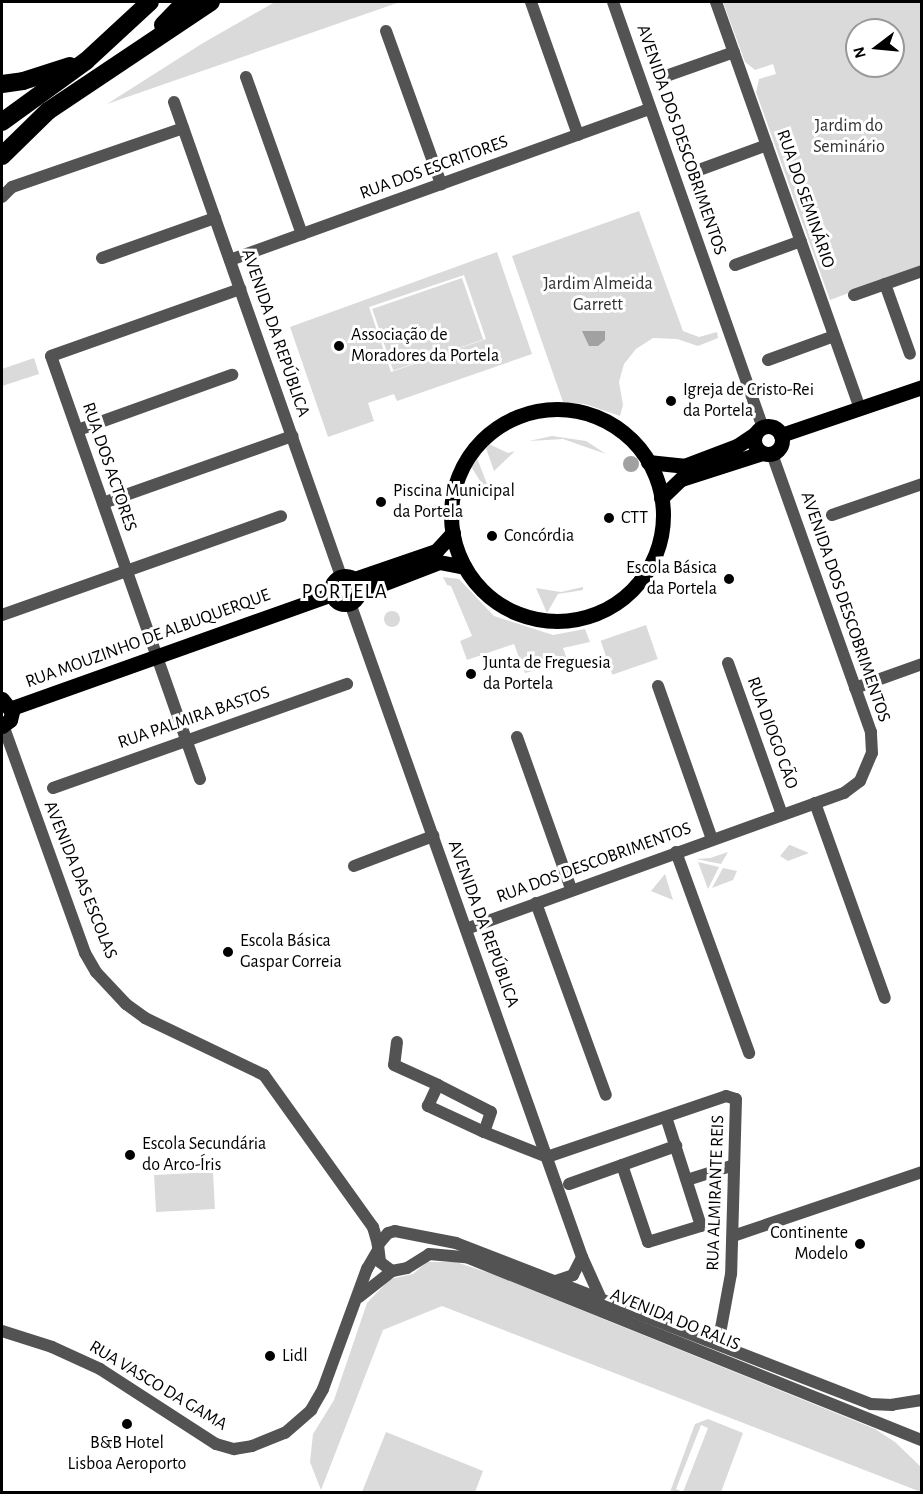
<!DOCTYPE html>
<html>
<head>
<meta charset="utf-8">
<style>
	body { margin:0 }
	#map { position:relative; width:923px; height:1494px; overflow:hidden; background:#fff; font-family:"Alegreya Sans",sans-serif }
	div>[style] { position:absolute }
	.green>* { inset:0; background:#dadada; transform-origin:0 0 }
	.round { border-radius:50% }
	.water>* { inset:0; background:#a1a1a1 }
	.minor>* { height:12px; margin:-6px; padding:0 6px; transform-origin:6px; border-radius:6px; background:#535353 }
	.major>* { height:15px; margin:-7.5px; padding:0 7.5px; transform-origin:7.5px; border-radius:7.5px; background:#000 }
	.major>.ring { margin:-7.5px; padding:0; box-sizing:content-box; background:none; border:15px solid #000; border-radius:50% }
	.highway>* { height:18px; margin:-9px; padding:0 9px; transform-origin:9px; border-radius:9px; background:#000 }
	.dots>* { width:16px; height:16px; translate:-50% -50%; box-sizing:border-box; border:3px solid #fff; border-radius:50% }
	span { translate:-50% -50%; white-space:nowrap; text-align:center; line-height:1.15; -webkit-text-stroke:6px #fff; paint-order:stroke }
	.park-label { font-size:18px; color:#313131 }
	.street-label { font-size:18px; color:#000 }
	.poi-label { font-size:18px; color:#000 }
	.left { translate:0 -50%; text-align:left }
	.right { translate:-100% -50%; text-align:right }
	.quarter-label { font-size:21px; color:#000; letter-spacing:1.5px }
	.frame { position:absolute; inset:0; border:3px solid #000; pointer-events:none }
	.north { position:absolute; left:845px; top:18px; width:60px; height:60px; box-sizing:border-box; background:#fff; border:2px solid #999; border-radius:50%; rotate:254deg; font-size:16px; font-weight:700; line-height:24px; text-align:center; color:#000 }
	.north::after { content:''; display:block; margin:auto; width:21px; height:27px; background:#000; clip-path:polygon(50% 0,100% 100%,50% 72%,0 100%) }
</style>
</head>
<body>
<div id="map">
	<div class="green">
		<div style="clip-path:polygon(275px 2px,400px 2px,107px 104px,203px 43px)"></div>
		<div style="clip-path:polygon(evenodd,723px 2px,921px 2px,921px 266px,830px 300px,756px 92px,759px 79px,776px 74px,773px 64px,755px 70px,745px 62px,723px 2px,857px 30px,893px 30px,893px 66px,857px 66px,857px 30px)"></div>
		<div style="clip-path:polygon(639px 211px,683px 331px,699px 337px,717px 332px,718px 338px,698px 346px,677px 339px,653px 338px,636px 349px,624px 364px,619px 382px,623px 405px,620px 416px,585px 404px,563px 402px,512px 256px)"></div>
		<div style="clip-path:polygon(evenodd,497px 252px,532px 354px,397px 401px,394px 394px,368px 403px,374px 421px,328px 437px,290px 327px,497px 252px,464px 275px,486px 339px,391px 372px,369px 307px,464px 275px)"></div>
		<div style="left:462px;top:278px;width:65px;height:95px;rotate:71deg"></div>
		<div style="clip-path:polygon(34px 358px,39px 374px,2px 386px,2px 369px)"></div>
		<div style="clip-path:polygon(552px 436px,586px 441px,606px 454px,563px 439px,529px 441px)"></div>
		<div style="clip-path:polygon(489px 444px,508px 453px,515px 451px,494px 471px,486px 448px)"></div>
		<div style="clip-path:polygon(477px 458px,487px 484px,485px 489px,472px 468px)"></div>
		<div style="clip-path:polygon(443px 577px,459px 579px,494px 616px,553px 635px,585px 629px,590px 642px,563px 648px,568px 662px,525px 673px,514px 644px,467px 660px,460px 641px,472px 636px,451px 586px,447px 585px)"></div>
		<div style="clip-path:polygon(583px 587px,583px 590px,558px 594px,547px 613px,536px 588px,561px 592px)"></div>
		<div class="round" style="left:384px;top:611px;width:16px;height:16px"></div>
		<div style="left:646px;top:625px;width:36px;height:48px;rotate:71deg"></div>
		<div style="clip-path:polygon(789px 845px,790px 845px,809px 853px,788px 861px,780px 856px)"></div>
		<div style="clip-path:polygon(728px 852px,721px 864px,696px 859px,710px 858px)"></div>
		<div style="clip-path:polygon(698px 862px,719px 867px,708px 889px)"></div>
		<div style="clip-path:polygon(723px 868px,737px 871px,733px 880px,712px 888px)"></div>
		<div style="clip-path:polygon(665px 874px,673px 900px,651px 891px)"></div>
		<div style="left:213px;top:1172px;width:37px;height:59px;rotate:87deg"></div>
		<div style="clip-path:polygon(427px 1262px,456px 1262px,492px 1274px,875px 1429px,895px 1442px,921px 1467px,921px 1492px,442px 1306px,383px 1330px,321px 1490px,310px 1462px,313px 1434px,334px 1400px,367px 1303px,390px 1279px,413px 1274px)"></div>
		<div style="clip-path:polygon(evenodd,708px 1419px,743px 1433px,721px 1492px,670px 1492px,695px 1424px,708px 1419px,701px 1425px,708px 1428px,683px 1492px,676px 1489px,701px 1425px)"></div>
		<div style="clip-path:polygon(386px 1432px,483px 1471px,475px 1492px,362px 1492px)"></div>
	</div>
	<div class="water">
		<div style="clip-path:polygon(582px 331px,605px 331px,605px 340px,598px 346px,589px 346px)"></div>
		<div class="round" style="left:623px;top:456px;width:16px;height:16px"></div>
	</div>
	<div class="minor">
		<div style="left:531px;top:2px;width:141px;rotate:70.5deg"></div>
		<div style="left:613px;top:2px;width:451px;rotate:70.6deg"></div>
		<div style="left:716px;top:2px;width:431px;rotate:70.5deg"></div>
		<div style="left:386px;top:31px;width:163px;rotate:70.2deg"></div>
		<div style="left:666px;top:76px;width:72px;rotate:-19.4deg"></div>
		<div style="left:246px;top:77px;width:167px;rotate:70.4deg"></div>
		<div style="left:174px;top:102px;width:503px;rotate:70.59deg"></div>
		<div style="left:699px;top:170px;width:72px;rotate:-20.2deg"></div>
		<div style="left:2px;top:197px;width:14px;rotate:-45deg"></div>
		<div style="left:12px;top:187px;width:181px;rotate:-19deg"></div>
		<div style="left:102px;top:258px;width:120px;rotate:-19.5deg"></div>
		<div style="left:230px;top:260px;width:446px;rotate:-19.8deg"></div>
		<div style="left:735px;top:265px;width:70px;rotate:-20deg"></div>
		<div style="left:885px;top:284px;width:74px;rotate:70.3deg"></div>
		<div style="left:854px;top:295px;width:72px;rotate:-19.4deg"></div>
		<div style="left:768px;top:360px;width:70px;rotate:-20deg"></div>
		<div style="left:78px;top:430px;width:164px;rotate:-19.7deg"></div>
		<div style="left:103px;top:503px;width:201px;rotate:-19.5deg"></div>
		<div style="left:832px;top:515px;width:95px;rotate:-19deg"></div>
		<div style="left:350px;top:603px;width:694px;rotate:70.47deg"></div>
		<div style="left:582px;top:1257px;width:46px;rotate:65.7deg"></div>
		<div style="left:2px;top:615px;width:296px;rotate:-19.5deg"></div>
		<div style="left:728px;top:663px;width:161px;rotate:70.4deg"></div>
		<div style="left:658px;top:686px;width:162px;rotate:70.6deg"></div>
		<div style="left:855px;top:688px;width:71px;rotate:-19.7deg"></div>
		<div style="left:3px;top:725px;width:242px;rotate:70.2deg"></div>
		<div style="left:85px;top:953px;width:22px;rotate:60deg"></div>
		<div style="left:96px;top:972px;width:44px;rotate:46.8deg"></div>
		<div style="left:126px;top:1004px;width:24px;rotate:36deg"></div>
		<div style="left:145px;top:1018px;width:132px;rotate:25.6deg"></div>
		<div style="left:264px;top:1075px;width:187px;rotate:54.4deg"></div>
		<div style="left:373px;top:1227px;width:19px;rotate:74deg"></div>
		<div style="left:517px;top:737px;width:161px;rotate:70.4deg"></div>
		<div style="left:200px;top:779px;width:448px;rotate:-109.4deg"></div>
		<div style="left:51px;top:356px;width:201px;rotate:-19.5deg"></div>
		<div style="left:53px;top:788px;width:312px;rotate:-19.5deg"></div>
		<div style="left:815px;top:803px;width:207px;rotate:70.3deg"></div>
		<div style="left:676px;top:852px;width:214px;rotate:70deg"></div>
		<div style="left:354px;top:866px;width:85px;rotate:-20.8deg"></div>
		<div style="left:536px;top:903px;width:204px;rotate:70deg"></div>
		<div style="left:466px;top:929px;width:402px;rotate:-19.8deg"></div>
		<div style="left:844px;top:793px;width:20px;rotate:-37deg"></div>
		<div style="left:860px;top:781px;width:30px;rotate:-67deg"></div>
		<div style="left:872px;top:753px;width:21px;rotate:-93deg"></div>
		<div style="left:871px;top:732px;width:295px;rotate:-109.6deg"></div>
		<div style="left:397px;top:1042px;width:23px;rotate:97deg"></div>
		<div style="left:394px;top:1065px;width:48px;rotate:24.4deg"></div>
		<div style="left:438px;top:1085px;width:59px;rotate:27deg"></div>
		<div style="left:491px;top:1112px;width:21px;rotate:109deg"></div>
		<div style="left:484px;top:1132px;width:62px;rotate:-155.1deg"></div>
		<div style="left:428px;top:1106px;width:23px;rotate:-65deg"></div>
		<div style="left:484px;top:1132px;width:68px;rotate:21.6deg"></div>
		<div style="left:547px;top:1157px;width:189px;rotate:-18.8deg"></div>
		<div style="left:726px;top:1096px;width:10px;rotate:17deg"></div>
		<div style="left:736px;top:1099px;width:175px;rotate:91.6deg"></div>
		<div style="left:731px;top:1274px;width:71px;rotate:100.5deg"></div>
		<div style="left:622px;top:1165px;width:81px;rotate:71.3deg"></div>
		<div style="left:648px;top:1242px;width:55px;rotate:-16.8deg"></div>
		<div style="left:701px;top:1226px;width:114px;rotate:-107.8deg"></div>
		<div style="left:687px;top:1180px;width:49px;rotate:-17.7deg"></div>
		<div style="left:569px;top:1184px;width:114px;rotate:-19.6deg"></div>
		<div style="left:733px;top:1236px;width:200px;rotate:-18.7deg"></div>
		<div style="left:556px;top:1281px;width:18px;rotate:-19deg"></div>
		<div style="left:573px;top:1275px;width:20px;rotate:-63deg"></div>
		<div style="left:359px;top:1297px;width:42px;rotate:-38.2deg"></div>
		<div style="left:2px;top:1331px;width:52px;rotate:17.7deg"></div>
		<div style="left:52px;top:1347px;width:53px;rotate:24.6deg"></div>
		<div style="left:100px;top:1369px;width:138px;rotate:32.9deg"></div>
		<div style="left:216px;top:1444px;width:19px;rotate:16deg"></div>
		<div style="left:234px;top:1449px;width:18px;rotate:-9deg"></div>
		<div style="left:252px;top:1446px;width:35px;rotate:-22deg"></div>
		<div style="left:285px;top:1433px;width:35px;rotate:-41deg"></div>
		<div style="left:311px;top:1410px;width:24px;rotate:-60deg"></div>
		<div style="left:323px;top:1389px;width:128px;rotate:-69.9deg"></div>
		<div style="left:367px;top:1269px;width:20px;rotate:-60deg"></div>
		<div style="left:922px;top:1400px;width:30px;rotate:171deg"></div>
		<div style="left:892px;top:1405px;width:21px;rotate:-177deg"></div>
		<div style="left:871px;top:1404px;width:445px;rotate:-158.8deg"></div>
		<div style="left:456px;top:1243px;width:62px;rotate:-168.9deg"></div>
		<div style="left:395px;top:1231px;width:7px;rotate:164deg"></div>
		<div style="left:388px;top:1233px;width:16px;rotate:130deg"></div>
		<div style="left:378px;top:1245px;width:17px;rotate:83deg"></div>
		<div style="left:380px;top:1262px;width:15px;rotate:37deg"></div>
		<div style="left:392px;top:1271px;width:15px;rotate:-11deg"></div>
		<div style="left:407px;top:1268px;width:26px;rotate:-32deg"></div>
		<div style="left:429px;top:1254px;width:37px;rotate:5deg"></div>
		<div style="left:466px;top:1257px;width:491px;rotate:21.9deg"></div>
	</div>
	<div class="major">
		<div class="ring" style="left:451px;top:409px;width:197px;height:197px"></div>
		<div class="ring" style="left:754px;top:426px;width:13px;height:13px"></div>
		<div style="left:781px;top:435px;width:149px;rotate:-18.8deg"></div>
		<div style="left:648px;top:462px;width:36px;rotate:6deg"></div>
		<div style="left:684px;top:466px;width:57px;rotate:-20.7deg"></div>
		<div style="left:737px;top:446px;width:22px;rotate:-34deg"></div>
		<div style="left:661px;top:498px;width:28px;rotate:-44deg"></div>
		<div style="left:681px;top:479px;width:85px;rotate:-17.8deg"></div>
		<div class="ring" style="left:331px;top:576px;width:13px;height:13px"></div>
		<div style="left:354px;top:579px;width:87px;rotate:-18.9deg"></div>
		<div style="left:436px;top:551px;width:25px;rotate:-47deg"></div>
		<div style="left:359px;top:593px;width:86px;rotate:-21.2deg"></div>
		<div style="left:439px;top:562px;width:26px;rotate:11deg"></div>
		<div style="left:2px;top:699px;width:16px;rotate:52deg"></div>
		<div style="left:12px;top:712px;width:8px;rotate:104deg"></div>
		<div style="left:10px;top:720px;width:10px;rotate:143deg"></div>
		<div style="left:12px;top:708px;width:340px;rotate:-19.6deg"></div>
	</div>
	<div class="highway">
		<div style="left:163px;top:25px;width:32px;rotate:-46deg"></div>
		<div style="left:2px;top:84px;width:21px;rotate:-8deg"></div>
		<div style="left:23px;top:81px;width:49px;rotate:-17.7deg"></div>
		<div style="left:2px;top:122px;width:104px;rotate:-36deg"></div>
		<div style="left:86px;top:61px;width:87px;rotate:-42.7deg"></div>
		<div style="left:2px;top:156px;width:64px;rotate:-44.4deg"></div>
		<div style="left:48px;top:111px;width:196px;rotate:-33.8deg"></div>
	</div>
	<div class="dots">
		<div style="left:339px;top:346px;background:#000"></div>
		<div style="left:671px;top:401px;background:#000"></div>
		<div style="left:381px;top:502px;background:#000"></div>
		<div style="left:609px;top:518px;background:#000"></div>
		<div style="left:492px;top:536px;background:#000"></div>
		<div style="left:729px;top:579px;background:#000"></div>
		<div style="left:471px;top:674px;background:#000"></div>
		<div style="left:228px;top:952px;background:#000"></div>
		<div style="left:130px;top:1155px;background:#000"></div>
		<div style="left:860px;top:1244px;background:#000"></div>
		<div style="left:270px;top:1356px;background:#000"></div>
		<div style="left:127px;top:1424px;background:#000"></div>
	</div>
	<div class="park-label">
		<span style="left:849px;top:137px">Jardim do<br>Seminário</span>
		<span style="left:598px;top:295px">Jardim Almeida<br>Garrett</span>
	</div>
	<div class="street-label">
		<span style="left:681px;top:140px;rotate:71deg">AVENIDA DOS DESCOBRIMENTOS</span>
		<span style="left:434px;top:168px;rotate:-20deg">RUA DOS ESCRITORES</span>
		<span style="left:805px;top:199px;rotate:71deg">RUA DO SEMINÁRIO</span>
		<span style="left:275px;top:333px;rotate:71deg">AVENIDA DA REPÚBLICA</span>
		<span style="left:109px;top:467px;rotate:71deg">RUA DOS ACTORES</span>
		<span style="left:845px;top:607px;rotate:71deg">AVENIDA DOS DESCOBRIMENTOS</span>
		<span style="left:148px;top:639px;rotate:-20deg">RUA MOUZINHO DE ALBUQUERQUE</span>
		<span style="left:194px;top:718px;rotate:-19deg">RUA PALMIRA BASTOS</span>
		<span style="left:772px;top:733px;rotate:70deg">RUA DIOGO CÃO</span>
		<span style="left:594px;top:863px;rotate:-20deg">RUA DOS DESCOBRIMENTOS</span>
		<span style="left:80px;top:880px;rotate:68deg">AVENIDA DAS ESCOLAS</span>
		<span style="left:483px;top:924px;rotate:70deg">AVENIDA DA REPÚBLICA</span>
		<span style="left:716px;top:1193px;rotate:-88deg">RUA ALMIRANTE REIS</span>
		<span style="left:675px;top:1320px;rotate:22deg">AVENIDA DO RALIS</span>
		<span style="left:158px;top:1386px;rotate:31deg">RUA VASCO DA GAMA</span>
	</div>
	<div class="poi-label">
		<span class="left" style="left:351px;top:346px">Associação de<br>Moradores da Portela</span>
		<span class="left" style="left:683px;top:401px">Igreja de Cristo-Rei<br>da Portela</span>
		<span class="left" style="left:393px;top:502px">Piscina Municipal<br>da Portela</span>
		<span class="left" style="left:621px;top:518px">CTT</span>
		<span class="left" style="left:504px;top:536px">Concórdia</span>
		<span class="right" style="left:717px;top:579px">Escola Básica<br>da Portela</span>
		<span class="left" style="left:483px;top:674px">Junta de Freguesia<br>da Portela</span>
		<span class="left" style="left:240px;top:952px">Escola Básica<br>Gaspar Correia</span>
		<span class="left" style="left:142px;top:1155px">Escola Secundária<br>do Arco-Íris</span>
		<span class="right" style="left:848px;top:1244px">Continente<br>Modelo</span>
		<span class="left" style="left:282px;top:1356px">Lidl</span>
		<span style="left:127px;top:1454px">B&amp;B Hotel<br>Lisboa Aeroporto</span>
	</div>
	<div class="quarter-label">
		<span style="left:345px;top:592px">PORTELA</span>
	</div>
	<div class="frame"></div>
	<div class="north">N</div>
</div>
</body>
</html>
